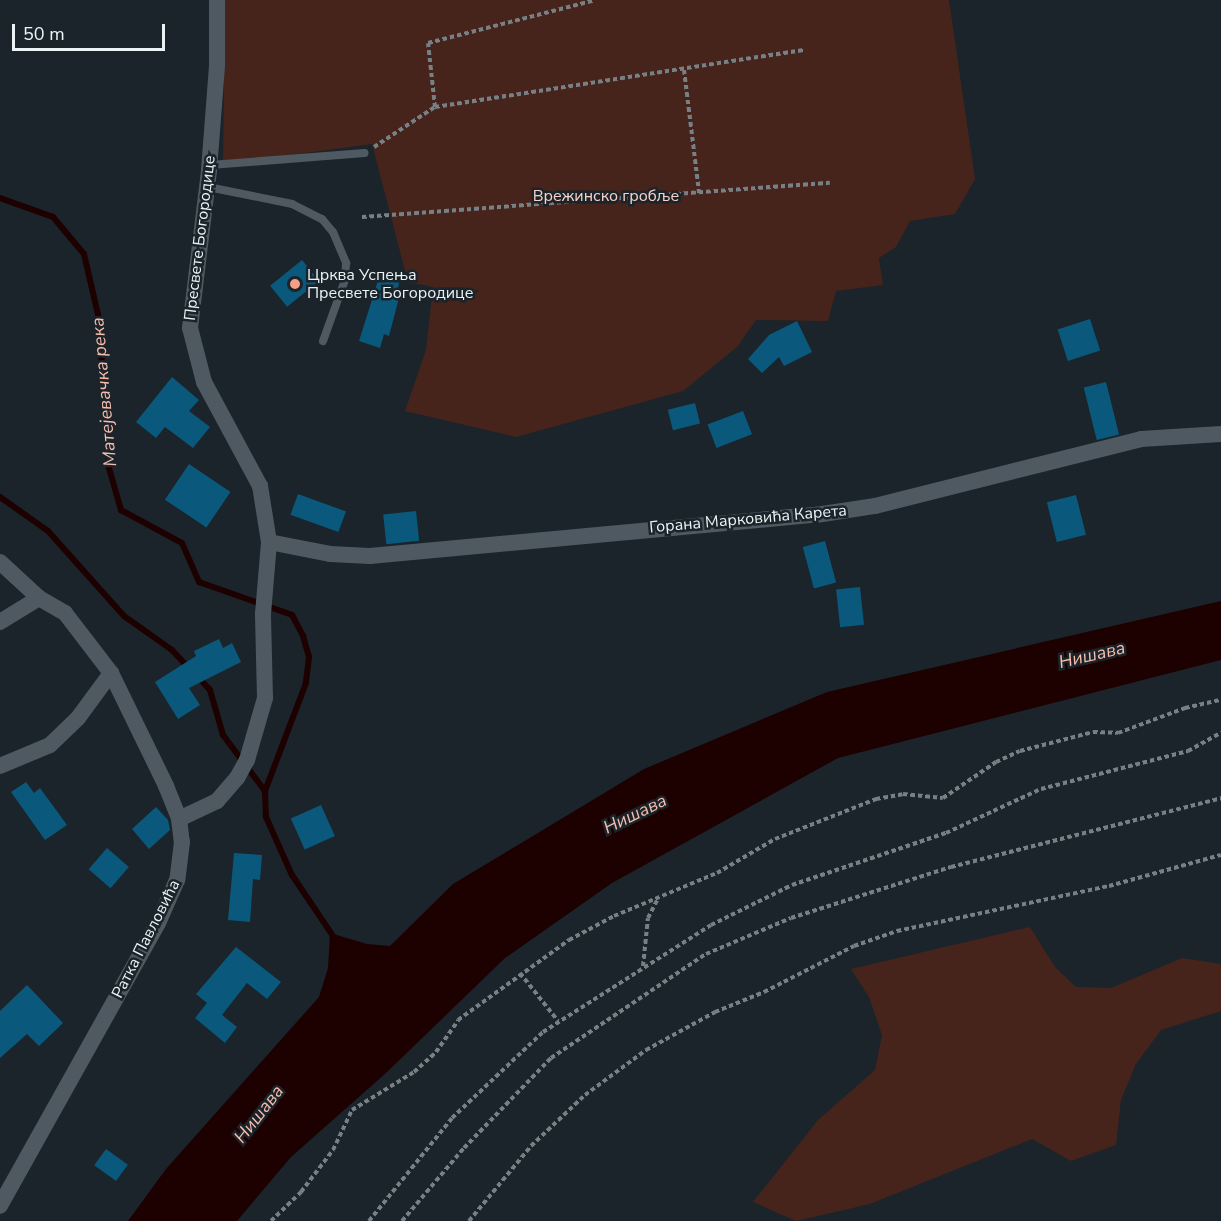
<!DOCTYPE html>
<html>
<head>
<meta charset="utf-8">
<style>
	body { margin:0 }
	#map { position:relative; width:1221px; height:1221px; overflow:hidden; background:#1a242a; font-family:"Nunito Sans",sans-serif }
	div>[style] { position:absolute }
	.green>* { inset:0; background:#46241b }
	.water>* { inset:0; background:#1d0000 }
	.stream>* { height:6px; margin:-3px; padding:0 3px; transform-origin:3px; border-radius:3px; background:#1d0000 }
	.building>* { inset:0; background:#0a597d; transform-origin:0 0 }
	.path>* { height:4px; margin-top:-2px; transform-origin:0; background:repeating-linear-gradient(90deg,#778085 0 4.5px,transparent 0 7.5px) }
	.lane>* { height:8px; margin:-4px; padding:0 4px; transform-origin:4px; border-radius:4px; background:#4e5961 }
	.street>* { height:16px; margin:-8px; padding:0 8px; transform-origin:8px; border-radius:8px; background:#4e5961 }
	.dots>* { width:16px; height:16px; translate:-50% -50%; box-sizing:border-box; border:3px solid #1a242a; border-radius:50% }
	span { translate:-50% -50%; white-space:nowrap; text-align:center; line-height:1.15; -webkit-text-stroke:5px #1a242a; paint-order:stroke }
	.park-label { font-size:16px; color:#fad1c6 }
	.street-label { font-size:16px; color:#ecf3f7 }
	.poi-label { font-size:16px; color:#ecf3f7 }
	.left { translate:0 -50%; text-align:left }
	.water-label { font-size:18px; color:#f8bdad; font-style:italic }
	.scale { position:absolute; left:12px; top:24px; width:153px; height:27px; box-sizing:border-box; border:3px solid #ecf3f7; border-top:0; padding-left:8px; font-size:18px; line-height:21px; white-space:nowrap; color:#ecf3f7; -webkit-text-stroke:4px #1a242a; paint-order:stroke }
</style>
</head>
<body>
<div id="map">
	<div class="green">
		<div style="clip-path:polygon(225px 0,949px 0,975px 179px,955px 214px,910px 221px,896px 247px,879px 258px,883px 285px,836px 291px,828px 321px,756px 320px,737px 347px,683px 391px,516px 437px,405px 411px,426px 350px,433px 287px,408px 282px,372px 144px,223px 164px)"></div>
		<div style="clip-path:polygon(1030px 927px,1055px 967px,1076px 987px,1111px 988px,1182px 958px,1221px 964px,1221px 1011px,1161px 1030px,1136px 1064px,1121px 1100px,1116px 1145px,1071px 1161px,1032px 1139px,870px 1204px,796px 1221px,753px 1202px,818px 1120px,875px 1070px,882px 1035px,869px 997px,851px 969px)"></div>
	</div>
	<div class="water">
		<div style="clip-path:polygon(1221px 601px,1221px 660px,838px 758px,612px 883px,505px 958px,386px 1073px,291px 1157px,237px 1221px,128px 1221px,166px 1169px,319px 997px,328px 968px,330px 933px,367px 944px,390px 946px,453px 884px,644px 769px,827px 692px)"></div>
	</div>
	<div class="stream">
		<div style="left:0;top:198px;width:56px;rotate:19.7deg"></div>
		<div style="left:53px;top:217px;width:48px;rotate:50deg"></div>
		<div style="left:84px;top:254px;width:67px;rotate:77deg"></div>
		<div style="left:99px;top:319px;width:149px;rotate:86.2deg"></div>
		<div style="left:109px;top:468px;width:44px;rotate:74.1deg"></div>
		<div style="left:121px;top:510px;width:69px;rotate:28.4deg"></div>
		<div style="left:182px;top:543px;width:43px;rotate:66.4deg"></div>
		<div style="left:199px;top:582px;width:99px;rotate:19.5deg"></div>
		<div style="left:292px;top:615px;width:24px;rotate:62deg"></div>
		<div style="left:303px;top:636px;width:22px;rotate:74deg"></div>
		<div style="left:309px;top:657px;width:26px;rotate:97deg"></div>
		<div style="left:306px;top:683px;width:116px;rotate:110.8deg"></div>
		<div style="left:265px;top:791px;width:26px;rotate:88deg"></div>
		<div style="left:266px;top:817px;width:64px;rotate:65.9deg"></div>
		<div style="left:292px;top:875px;width:77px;rotate:56.1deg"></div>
		<div style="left:0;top:497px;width:59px;rotate:35.3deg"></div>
		<div style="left:48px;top:531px;width:114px;rotate:48.2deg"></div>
		<div style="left:124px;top:616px;width:59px;rotate:35.3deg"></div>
		<div style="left:172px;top:650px;width:26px;rotate:47deg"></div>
		<div style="left:197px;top:676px;width:19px;rotate:47deg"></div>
		<div style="left:210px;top:690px;width:47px;rotate:73.9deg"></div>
		<div style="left:223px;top:735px;width:70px;rotate:53.1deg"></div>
	</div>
	<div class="building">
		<div style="left:302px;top:260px;width:27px;height:41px;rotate:51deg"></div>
		<div style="clip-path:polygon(381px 271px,401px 274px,398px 288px,401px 290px,389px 336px,384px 334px,380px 348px,359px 341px)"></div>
		<div style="left:1090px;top:319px;width:33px;height:34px;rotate:72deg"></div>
		<div style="clip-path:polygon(797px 321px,812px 352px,784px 366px,779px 357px,762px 373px,748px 359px,769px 335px)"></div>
		<div style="clip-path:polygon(172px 377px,199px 400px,189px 411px,210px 427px,193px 448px,165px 427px,156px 438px,136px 422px)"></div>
		<div style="left:1106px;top:382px;width:54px;height:23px;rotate:76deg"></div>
		<div style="left:695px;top:403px;width:21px;height:28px;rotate:76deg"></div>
		<div style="left:743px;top:411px;width:25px;height:38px;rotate:69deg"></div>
		<div style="left:189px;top:464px;width:50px;height:43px;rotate:34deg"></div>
		<div style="left:298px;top:494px;width:51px;height:22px;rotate:20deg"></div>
		<div style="left:1076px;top:495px;width:41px;height:30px;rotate:76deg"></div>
		<div style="left:416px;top:511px;width:30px;height:33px;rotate:84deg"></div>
		<div style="left:825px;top:541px;width:43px;height:23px;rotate:75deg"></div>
		<div style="left:860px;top:587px;width:38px;height:24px;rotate:84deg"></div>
		<div style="clip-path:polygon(219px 639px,223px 648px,232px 643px,241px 662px,189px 688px,200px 705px,178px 719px,155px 682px,196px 656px,194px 651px)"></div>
		<div style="clip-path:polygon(26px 782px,34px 793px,40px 788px,67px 825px,45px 840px,11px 792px)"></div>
		<div style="left:321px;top:805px;width:34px;height:33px;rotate:66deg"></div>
		<div style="clip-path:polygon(156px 807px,168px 820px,170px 830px,149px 849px,132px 829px)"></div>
		<div style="left:107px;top:848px;width:29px;height:28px;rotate:41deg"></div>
		<div style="clip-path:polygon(234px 853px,262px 855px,260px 880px,253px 879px,250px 922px,228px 920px)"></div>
		<div style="clip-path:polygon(236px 947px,281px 982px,267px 999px,247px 983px,222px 1015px,237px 1027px,225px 1043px,195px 1018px,207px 1003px,196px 994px)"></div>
		<div style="clip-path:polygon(27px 985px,63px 1023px,39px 1046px,27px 1034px,0 1058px,0 1011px)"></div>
		<div style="left:106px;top:1149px;width:27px;height:20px;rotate:36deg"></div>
	</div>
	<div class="path">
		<div style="left:684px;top:70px;width:124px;rotate:83deg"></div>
		<div style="left:435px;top:107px;width:64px;rotate:-96.2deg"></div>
		<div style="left:428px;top:43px;width:172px;rotate:-14.4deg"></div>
		<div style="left:374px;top:147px;width:73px;rotate:-33.3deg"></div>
		<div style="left:435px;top:107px;width:373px;rotate:-8.8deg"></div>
		<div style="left:362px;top:217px;width:469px;rotate:-4.2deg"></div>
		<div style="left:643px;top:966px;width:48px;rotate:-84.1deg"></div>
		<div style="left:648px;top:918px;width:22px;rotate:-63deg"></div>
		<div style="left:520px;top:973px;width:61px;rotate:51.6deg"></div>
		<div style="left:271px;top:1221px;width:42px;rotate:-44deg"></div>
		<div style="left:301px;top:1192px;width:53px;rotate:-52.7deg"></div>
		<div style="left:333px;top:1150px;width:44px;rotate:-64.6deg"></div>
		<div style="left:352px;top:1110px;width:73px;rotate:-31.5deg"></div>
		<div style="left:414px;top:1072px;width:30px;rotate:-42deg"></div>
		<div style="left:436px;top:1052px;width:39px;rotate:-55deg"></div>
		<div style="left:458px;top:1020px;width:137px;rotate:-35.8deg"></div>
		<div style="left:569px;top:940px;width:51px;rotate:-28.1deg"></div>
		<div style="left:614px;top:916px;width:112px;rotate:-22.7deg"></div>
		<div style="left:717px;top:873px;width:67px;rotate:-30.4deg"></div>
		<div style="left:775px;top:839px;width:109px;rotate:-21.6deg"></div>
		<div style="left:876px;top:799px;width:27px;rotate:-10deg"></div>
		<div style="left:903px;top:794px;width:40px;rotate:5.7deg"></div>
		<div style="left:943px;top:798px;width:64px;rotate:-34.2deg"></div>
		<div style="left:996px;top:762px;width:26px;rotate:-25deg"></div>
		<div style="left:1020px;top:751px;width:75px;rotate:-14.6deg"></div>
		<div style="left:1093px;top:732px;width:25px;rotate:2deg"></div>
		<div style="left:1118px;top:733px;width:72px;rotate:-20.5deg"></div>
		<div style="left:1185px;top:708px;width:37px;rotate:-13deg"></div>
		<div style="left:369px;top:1221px;width:132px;rotate:-51.1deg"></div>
		<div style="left:452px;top:1118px;width:125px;rotate:-43.4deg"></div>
		<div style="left:543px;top:1032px;width:199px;rotate:-32.5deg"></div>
		<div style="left:711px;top:925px;width:90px;rotate:-26.3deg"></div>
		<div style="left:792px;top:885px;width:163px;rotate:-18.7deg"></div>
		<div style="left:946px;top:833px;width:105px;rotate:-24.9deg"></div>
		<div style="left:1041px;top:789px;width:152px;rotate:-14.5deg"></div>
		<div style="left:1188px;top:751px;width:38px;rotate:-29deg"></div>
		<div style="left:402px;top:1221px;width:96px;rotate:-49.7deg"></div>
		<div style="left:464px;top:1148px;width:125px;rotate:-46deg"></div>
		<div style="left:551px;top:1058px;width:187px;rotate:-33.9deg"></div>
		<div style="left:706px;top:954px;width:92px;rotate:-23deg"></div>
		<div style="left:791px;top:918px;width:168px;rotate:-17.7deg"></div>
		<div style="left:951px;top:867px;width:279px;rotate:-14.3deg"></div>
		<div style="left:469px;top:1221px;width:97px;rotate:-50.4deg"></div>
		<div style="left:531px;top:1146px;width:74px;rotate:-43.4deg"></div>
		<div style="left:585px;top:1095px;width:76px;rotate:-36.4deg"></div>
		<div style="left:646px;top:1050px;width:79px;rotate:-28.8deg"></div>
		<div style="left:715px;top:1012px;width:53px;rotate:-22.2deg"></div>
		<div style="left:764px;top:992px;width:101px;rotate:-27.1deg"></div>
		<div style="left:854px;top:946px;width:46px;rotate:-19.2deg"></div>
		<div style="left:897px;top:931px;width:217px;rotate:-12deg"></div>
		<div style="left:1109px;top:886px;width:116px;rotate:-15.5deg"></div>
	</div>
	<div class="lane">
		<div style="left:210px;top:165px;width:155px;rotate:-4.4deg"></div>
		<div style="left:208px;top:187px;width:86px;rotate:11.4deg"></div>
		<div style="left:292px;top:204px;width:34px;rotate:27deg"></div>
		<div style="left:322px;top:219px;width:17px;rotate:50deg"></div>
		<div style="left:333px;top:232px;width:34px;rotate:67deg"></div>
		<div style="left:346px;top:263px;width:17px;rotate:93deg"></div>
		<div style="left:345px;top:280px;width:65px;rotate:109.8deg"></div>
	</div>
	<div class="street">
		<div style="left:269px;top:542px;width:62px;rotate:11.1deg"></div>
		<div style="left:330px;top:554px;width:40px;rotate:2.9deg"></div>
		<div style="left:370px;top:556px;width:448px;rotate:-5.3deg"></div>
		<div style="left:816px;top:515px;width:60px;rotate:-8.7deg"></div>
		<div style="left:875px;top:506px;width:274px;rotate:-14.1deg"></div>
		<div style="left:1141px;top:439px;width:80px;rotate:-3.6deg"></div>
		<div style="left:0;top:562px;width:53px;rotate:42.7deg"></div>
		<div style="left:39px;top:598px;width:30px;rotate:30deg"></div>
		<div style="left:65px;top:613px;width:76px;rotate:52.5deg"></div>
		<div style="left:111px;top:673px;width:126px;rotate:64deg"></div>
		<div style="left:166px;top:786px;width:35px;rotate:68deg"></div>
		<div style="left:179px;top:819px;width:23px;rotate:83deg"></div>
		<div style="left:182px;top:842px;width:38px;rotate:97deg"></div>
		<div style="left:177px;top:880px;width:47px;rotate:113.8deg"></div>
		<div style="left:158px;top:923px;width:324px;rotate:119.2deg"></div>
		<div style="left:0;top:622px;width:46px;rotate:-31.6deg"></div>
		<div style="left:0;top:766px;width:54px;rotate:-22.8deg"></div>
		<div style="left:50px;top:745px;width:39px;rotate:-44deg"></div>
		<div style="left:78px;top:718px;width:56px;rotate:-53.7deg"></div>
		<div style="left:179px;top:819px;width:42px;rotate:-25.3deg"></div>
		<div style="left:217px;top:801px;width:30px;rotate:-49deg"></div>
		<div style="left:237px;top:778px;width:21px;rotate:-61deg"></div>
		<div style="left:247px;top:760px;width:65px;rotate:-73.8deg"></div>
		<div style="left:265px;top:698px;width:84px;rotate:-91.4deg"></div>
		<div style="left:263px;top:614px;width:72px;rotate:-85.2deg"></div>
		<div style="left:269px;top:542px;width:57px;rotate:-99.1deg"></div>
		<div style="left:260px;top:486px;width:118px;rotate:-118.3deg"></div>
		<div style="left:204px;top:382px;width:56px;rotate:-104.5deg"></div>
		<div style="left:190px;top:328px;width:159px;rotate:-83.1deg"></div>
		<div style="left:209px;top:170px;width:105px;rotate:-85.6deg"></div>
		<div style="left:217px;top:65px;width:65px;rotate:-90deg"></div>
	</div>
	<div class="dots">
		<div style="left:295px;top:284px;background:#f49e87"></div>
	</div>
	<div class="park-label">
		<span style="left:606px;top:196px">Врежинско гробље</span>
	</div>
	<div class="street-label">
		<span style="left:200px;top:238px;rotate:-83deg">Пресвете Богородице</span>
		<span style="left:748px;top:519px;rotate:-5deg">Горана Марковића Карета</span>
		<span style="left:146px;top:939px;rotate:-63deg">Ратка Павловића</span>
	</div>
	<div class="poi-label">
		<span class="left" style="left:307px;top:284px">Црква Успења<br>Пресвете Богородице</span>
	</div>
	<div class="water-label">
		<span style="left:104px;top:392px;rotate:-95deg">Матејевачка река</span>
		<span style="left:1092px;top:655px;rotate:-13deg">Нишава</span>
		<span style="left:635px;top:814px;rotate:-26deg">Нишава</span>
		<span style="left:259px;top:1114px;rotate:-52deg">Нишава</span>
	</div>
	<div class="scale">50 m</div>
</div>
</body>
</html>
